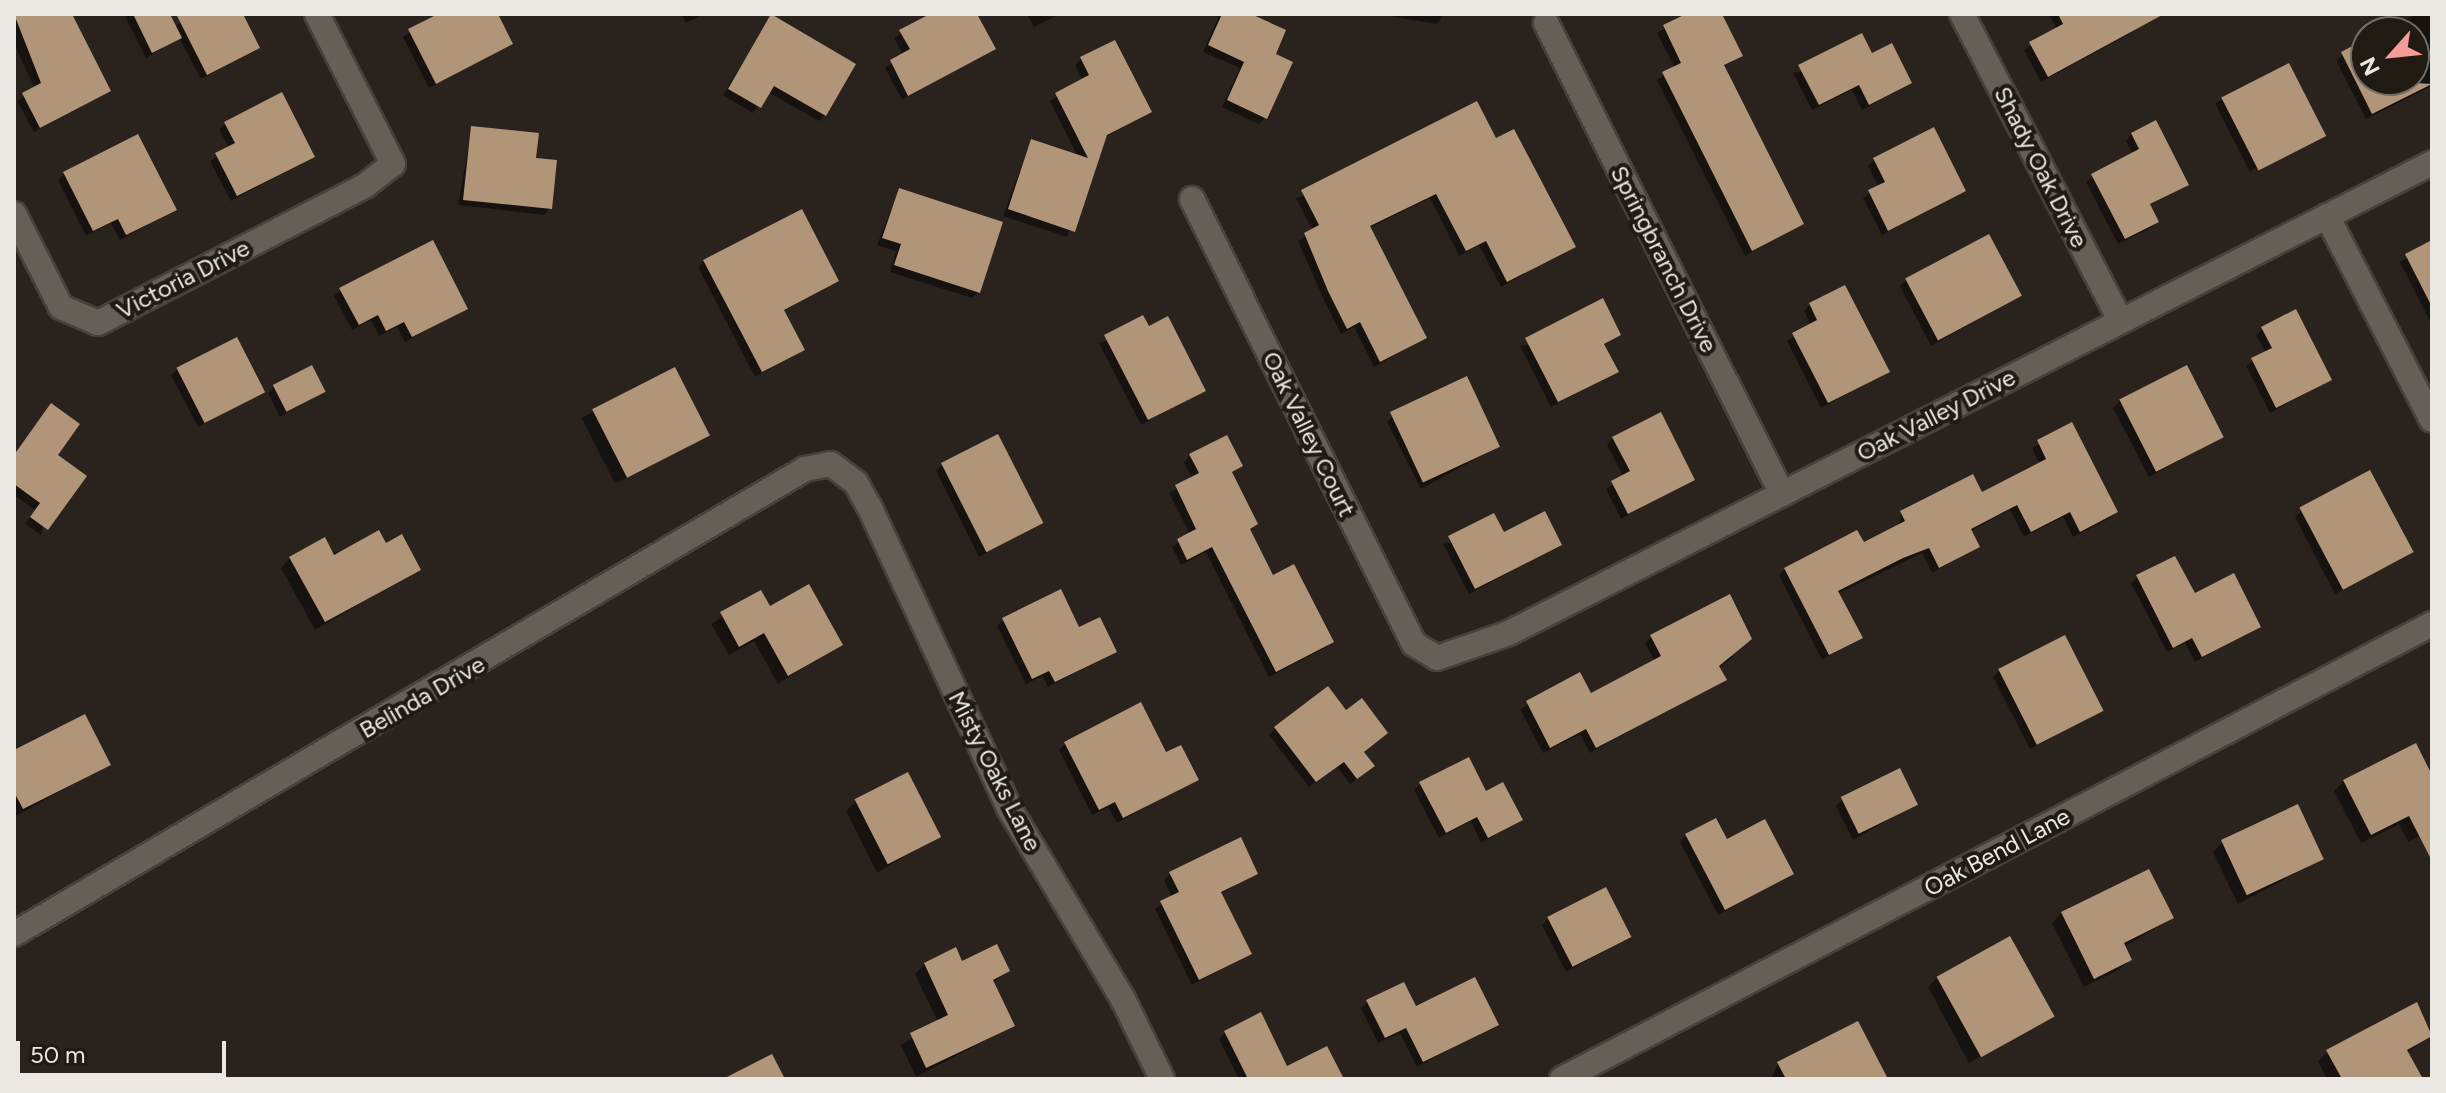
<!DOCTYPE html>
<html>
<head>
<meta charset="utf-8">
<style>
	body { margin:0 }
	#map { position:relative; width:2446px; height:1093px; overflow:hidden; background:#2a231d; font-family:Figtree,sans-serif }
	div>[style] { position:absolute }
	.shadow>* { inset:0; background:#0007; transform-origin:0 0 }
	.building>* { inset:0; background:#b19578; transform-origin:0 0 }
	.roads { filter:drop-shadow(2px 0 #46413c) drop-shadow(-2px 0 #46413c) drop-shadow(0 2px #46413c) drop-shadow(0 -2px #46413c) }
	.minor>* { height:24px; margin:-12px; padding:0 12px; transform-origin:12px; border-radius:12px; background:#665f57 }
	span { translate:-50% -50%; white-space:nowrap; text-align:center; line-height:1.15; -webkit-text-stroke:8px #201a13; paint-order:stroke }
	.street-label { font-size:24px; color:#ebe7e2 }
	.frame { position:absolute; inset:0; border:16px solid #ebe7e2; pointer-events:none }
	.north { position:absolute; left:2350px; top:16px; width:80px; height:80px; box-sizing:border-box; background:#201a13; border:2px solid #716c66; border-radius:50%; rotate:243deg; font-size:22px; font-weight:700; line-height:32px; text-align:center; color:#ebe7e2 }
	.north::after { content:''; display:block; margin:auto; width:28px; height:36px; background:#f59c96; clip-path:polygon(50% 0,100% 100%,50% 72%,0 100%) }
	.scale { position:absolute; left:16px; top:1041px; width:210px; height:36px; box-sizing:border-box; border:4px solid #ebe7e2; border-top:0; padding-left:10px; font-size:24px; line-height:28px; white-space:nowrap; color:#ebe7e2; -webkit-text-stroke:6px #201a13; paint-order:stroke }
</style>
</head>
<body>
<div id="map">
	<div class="shadow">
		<div style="clip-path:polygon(14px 14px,68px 14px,109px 91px,34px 132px,17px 101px,35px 89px,14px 44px)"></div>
		<div style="clip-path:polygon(124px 14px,168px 14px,174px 27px,194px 14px,241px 14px,258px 48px,201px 79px,179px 38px,146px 58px)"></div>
		<div style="clip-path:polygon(439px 14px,496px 14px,511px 44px,429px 88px,403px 37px)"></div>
		<div style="clip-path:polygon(681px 14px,705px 14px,686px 23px)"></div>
		<div style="clip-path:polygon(934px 14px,975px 14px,993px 48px,902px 100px,885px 68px,903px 55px,894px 38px)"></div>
		<div style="clip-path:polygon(1027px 14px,1060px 14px,1034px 27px)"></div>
		<div style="clip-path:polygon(1220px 14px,1246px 14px,1265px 118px,1259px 124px,1222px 107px,1240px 68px,1203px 52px)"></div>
		<div style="clip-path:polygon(1377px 14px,1444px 14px,1437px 24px)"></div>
		<div style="clip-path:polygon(1690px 14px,1720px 14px,1740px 55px,1723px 67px,1802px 224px,1745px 256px,1657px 80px,1675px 68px,1657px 33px)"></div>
		<div style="clip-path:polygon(2049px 14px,2140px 14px,2133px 32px,2041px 82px,2024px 50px,2057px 29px)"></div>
		<div style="clip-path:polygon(2417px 14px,2432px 14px,2432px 86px,2366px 119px,2336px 60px,2366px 41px,2366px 80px,2414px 80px,2414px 32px,2383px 32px)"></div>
		<div style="clip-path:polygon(771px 17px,825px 115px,819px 121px,768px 92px,753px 113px,723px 95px)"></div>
		<div style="clip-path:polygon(1872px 56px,1910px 83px,1862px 110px,1852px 90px,1812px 110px,1793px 73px)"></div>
		<div style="clip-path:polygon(1081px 59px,1149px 112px,1104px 138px,1067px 237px,1003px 216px,1031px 141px,1078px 157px,1050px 101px,1083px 81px,1075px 65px)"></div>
		<div style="left:2288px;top:66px;width:77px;height:82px;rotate:63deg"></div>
		<div style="clip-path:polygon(226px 123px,313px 157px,231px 201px,210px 161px,229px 149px,219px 129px)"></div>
		<div style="clip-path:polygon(472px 128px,534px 159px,550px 208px,544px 215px,458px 205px)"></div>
		<div style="clip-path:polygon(2132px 134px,2186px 184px,2149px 206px,2157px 222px,2151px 228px,2118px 244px,2086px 182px,2133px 155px,2126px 141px)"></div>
		<div style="clip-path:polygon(1495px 141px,1574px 246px,1501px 287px,1479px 245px,1459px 256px,1430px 198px,1369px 228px,1425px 338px,1374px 367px,1354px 327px,1341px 334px,1323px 298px,1298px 241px,1313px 231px,1296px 198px)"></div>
		<div style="clip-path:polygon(1874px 160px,1964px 191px,1882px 235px,1863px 198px,1879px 187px,1868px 166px)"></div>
		<div style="clip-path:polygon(64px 174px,175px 209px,120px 240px,111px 223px,86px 236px,58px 180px)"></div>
		<div style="clip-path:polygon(899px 190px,978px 292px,972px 298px,890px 272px,896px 251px,877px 245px)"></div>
		<div style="clip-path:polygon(2432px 245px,2432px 320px,2430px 321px,2400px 262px)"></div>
		<div style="clip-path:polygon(704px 261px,837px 280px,782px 312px,802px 350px,755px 377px,698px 267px)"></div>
		<div style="clip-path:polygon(1906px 280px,2019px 296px,1931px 346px,1900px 286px)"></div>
		<div style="clip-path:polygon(341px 290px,465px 308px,405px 342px,397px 327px,379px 336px,371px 320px,352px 330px,334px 296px)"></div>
		<div style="clip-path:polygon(1810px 305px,1887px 372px,1821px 408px,1787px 341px,1811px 326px,1804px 311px)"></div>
		<div style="clip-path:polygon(1148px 328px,1203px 390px,1141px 425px,1099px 343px)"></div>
		<div style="clip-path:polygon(2263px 329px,2330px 380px,2270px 413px,2246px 366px,2266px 353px,2256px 335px)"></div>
		<div style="clip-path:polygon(1619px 334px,1603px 346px,1616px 371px,1551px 407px,1520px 346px)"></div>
		<div style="clip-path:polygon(178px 369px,262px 392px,198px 427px,171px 375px)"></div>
		<div style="left:675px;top:370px;width:74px;height:105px;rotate:63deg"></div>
		<div style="clip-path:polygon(274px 387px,323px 392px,280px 417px,268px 393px)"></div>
		<div style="clip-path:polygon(2120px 401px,2222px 437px,2149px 477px,2113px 408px)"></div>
		<div style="clip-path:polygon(1393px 416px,1497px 447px,1421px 489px,1387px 422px)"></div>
		<div style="clip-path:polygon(2072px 425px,2116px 512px,2110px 518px,2073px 537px,2063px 517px,2024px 537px,2010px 510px,1970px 531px,1978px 547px,1932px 573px,1922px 553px,1837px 594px,1860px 637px,1822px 660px,1779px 575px,1785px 569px,1863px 545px,1899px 527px,1901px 513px,1981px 494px,2040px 465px,2032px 448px)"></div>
		<div style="clip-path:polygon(1613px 438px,1693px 479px,1621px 519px,1606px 489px,1624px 477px,1607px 445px)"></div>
		<div style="clip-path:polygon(14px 455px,55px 455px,41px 535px,25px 524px,35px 510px,14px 495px)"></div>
		<div style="clip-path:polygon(1190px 456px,1241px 466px,1231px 474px,1256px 524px,1249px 531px,1273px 578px,1332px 642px,1325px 648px,1269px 677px,1206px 552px,1181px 565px,1172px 547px,1190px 534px,1169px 493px,1192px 479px,1184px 462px)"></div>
		<div style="clip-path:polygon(942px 465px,1041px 522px,979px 557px,936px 471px)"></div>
		<div style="clip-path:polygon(2301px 511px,2410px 551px,2335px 594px,2295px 517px)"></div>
		<div style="clip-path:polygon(1503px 535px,1560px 545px,1469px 594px,1443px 544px)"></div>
		<div style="clip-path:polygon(386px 546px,419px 569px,315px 630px,281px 568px,290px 558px)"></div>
		<div style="clip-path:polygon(2138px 577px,2194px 596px,2259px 626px,2195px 662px,2185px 643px,2167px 652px,2131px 583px)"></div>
		<div style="clip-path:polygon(760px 593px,769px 608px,841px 645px,778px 684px,754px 641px,729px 655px,711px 624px)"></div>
		<div style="clip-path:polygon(1004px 619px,1078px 630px,1115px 652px,1048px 687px,1043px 676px,1026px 684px,997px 626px)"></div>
		<div style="clip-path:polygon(1652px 636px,1730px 651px,1733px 657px,1718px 668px,1724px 679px,1590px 753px,1580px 734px,1543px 753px,1520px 709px,1580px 675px,1590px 696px,1655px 662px,1645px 643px)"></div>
		<div style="clip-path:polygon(1999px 671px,2101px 710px,2030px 749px,1993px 677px)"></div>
		<div style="clip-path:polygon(1275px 729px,1362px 752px,1366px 772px,1350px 784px,1337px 767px,1309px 787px,1269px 735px)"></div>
		<div style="clip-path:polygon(1065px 744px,1196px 779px,1117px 823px,1108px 807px,1092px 815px,1059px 750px)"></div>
		<div style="clip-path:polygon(14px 752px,109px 764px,14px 817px)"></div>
		<div style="clip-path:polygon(2432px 780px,2432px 830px,2408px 842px,2399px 824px,2361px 843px,2334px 791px,2344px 781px)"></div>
		<div style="clip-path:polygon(1421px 784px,1520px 820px,1481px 843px,1471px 821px,1439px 838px,1414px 790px)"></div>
		<div style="clip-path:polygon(1842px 800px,1916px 804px,1853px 840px,1836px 806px)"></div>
		<div style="clip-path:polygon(856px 801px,938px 837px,877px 873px,846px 811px)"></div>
		<div style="clip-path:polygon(1686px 836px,1726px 842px,1792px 873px,1718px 915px,1680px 842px)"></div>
		<div style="clip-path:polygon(2223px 842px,2322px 859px,2238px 904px,2213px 852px)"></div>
		<div style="clip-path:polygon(1256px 873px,1220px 894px,1250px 954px,1192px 985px,1155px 909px,1172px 897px,1164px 880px,1170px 874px)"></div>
		<div style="clip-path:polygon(2062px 913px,2172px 918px,2124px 947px,2130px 960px,2120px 969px,2084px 987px,2052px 923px)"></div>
		<div style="clip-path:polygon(1548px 919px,1629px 937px,1566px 972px,1542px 925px)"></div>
		<div style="clip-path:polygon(961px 963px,1008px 971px,993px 983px,1013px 1026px,916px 1077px,901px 1045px,938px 1022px,915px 974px,925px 964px)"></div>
		<div style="clip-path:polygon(1938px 977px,2052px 1016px,1969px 1063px,1928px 987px)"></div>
		<div style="clip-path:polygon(1368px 1002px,1415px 1008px,1496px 1024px,1417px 1067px,1400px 1033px,1378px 1043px,1361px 1008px)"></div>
		<div style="clip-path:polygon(2416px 1004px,2432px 1033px,2407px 1053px,2421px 1079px,2327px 1079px,2318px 1061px,2328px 1052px)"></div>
		<div style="clip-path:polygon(1225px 1033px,1286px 1069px,1342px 1079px,1239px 1079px,1219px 1039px)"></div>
		<div style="clip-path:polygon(1778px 1064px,1886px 1079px,1771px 1079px)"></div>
	</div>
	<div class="building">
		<div style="clip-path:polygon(14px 14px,72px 14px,111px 91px,40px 128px,22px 93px,41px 83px)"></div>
		<div style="clip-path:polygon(133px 14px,170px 14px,182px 38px,152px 53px)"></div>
		<div style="clip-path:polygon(176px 14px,243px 14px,260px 48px,207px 75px)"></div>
		<div style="clip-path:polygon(438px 14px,498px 14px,513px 44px,436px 84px,408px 29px)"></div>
		<div style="clip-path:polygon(771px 14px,856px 64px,826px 116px,774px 86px,761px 108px,728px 89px)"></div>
		<div style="clip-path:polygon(930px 14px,977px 14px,996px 49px,908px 96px,890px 60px,910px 49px,899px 30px)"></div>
		<div style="clip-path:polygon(1222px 14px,1251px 14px,1286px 30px,1276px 54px,1293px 62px,1267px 119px,1227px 100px,1244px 62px,1208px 45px)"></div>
		<div style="clip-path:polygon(1686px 14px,1722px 14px,1743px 56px,1724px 65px,1804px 224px,1752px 251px,1662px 72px,1681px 63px,1663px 25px)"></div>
		<div style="clip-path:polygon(2058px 14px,2164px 14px,2048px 77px,2029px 42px,2063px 24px)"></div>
		<div style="clip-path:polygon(1862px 33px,1872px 53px,1892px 43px,1912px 83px,1869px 105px,1859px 85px,1819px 105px,1798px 65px)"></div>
		<div style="clip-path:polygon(2366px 39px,2366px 80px,2432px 84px,2372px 114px,2341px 52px)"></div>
		<div style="clip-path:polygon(1115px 40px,1152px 112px,1107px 135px,1075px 232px,1008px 209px,1031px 139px,1088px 158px,1055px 93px,1089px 75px,1080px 57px)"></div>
		<div style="left:2289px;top:63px;width:82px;height:76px;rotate:63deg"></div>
		<div style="clip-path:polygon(282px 92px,315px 157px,237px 196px,215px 153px,235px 143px,224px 122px)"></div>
		<div style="clip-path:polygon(1477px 101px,1496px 138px,1514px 129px,1576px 247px,1507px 282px,1486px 241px,1466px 251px,1436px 194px,1370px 226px,1427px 338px,1380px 362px,1360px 322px,1347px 329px,1328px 291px,1304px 233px,1319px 225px,1301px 190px)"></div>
		<div style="clip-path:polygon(2156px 120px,2189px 185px,2150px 204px,2159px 222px,2125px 239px,2091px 174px,2139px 149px,2131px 133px)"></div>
		<div style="clip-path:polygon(471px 126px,539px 133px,536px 158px,557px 160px,552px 209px,463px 200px)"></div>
		<div style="clip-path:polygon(1934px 127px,1966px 191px,1888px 231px,1868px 190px,1885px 182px,1873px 158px)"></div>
		<div style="clip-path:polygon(138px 134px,177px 210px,126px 235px,118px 219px,93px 231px,63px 172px)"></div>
		<div style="clip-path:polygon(899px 188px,1003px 222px,980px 293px,894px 265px,901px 244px,882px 238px)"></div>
		<div style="clip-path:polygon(802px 209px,839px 281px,784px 310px,805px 350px,762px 372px,703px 260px)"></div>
		<div style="left:1989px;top:234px;width:70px;height:95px;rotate:62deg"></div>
		<div style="clip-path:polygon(433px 240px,468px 309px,412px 337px,404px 322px,386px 331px,378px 315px,359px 325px,339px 288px)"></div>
		<div style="clip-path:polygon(2432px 240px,2432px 307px,2405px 254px)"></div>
		<div style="clip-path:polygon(1845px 285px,1890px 372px,1828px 403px,1792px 333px,1817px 320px,1809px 303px)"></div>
		<div style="clip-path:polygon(1603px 298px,1621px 335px,1604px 344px,1619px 372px,1558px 402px,1525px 338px)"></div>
		<div style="clip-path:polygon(2296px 309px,2332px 380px,2276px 408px,2251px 358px,2272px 348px,2261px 327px)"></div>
		<div style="clip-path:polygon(1143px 315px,1149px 326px,1168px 316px,1206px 391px,1148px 420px,1104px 335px)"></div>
		<div style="left:237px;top:337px;width:62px;height:68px;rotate:63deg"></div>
		<div style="left:312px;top:365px;width:30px;height:44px;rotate:63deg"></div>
		<div style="left:2187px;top:365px;width:81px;height:76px;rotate:63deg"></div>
		<div style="left:675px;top:367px;width:77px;height:93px;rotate:63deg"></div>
		<div style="left:1467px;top:376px;width:78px;height:85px;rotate:65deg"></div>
		<div style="clip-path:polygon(51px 403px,80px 424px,58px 455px,87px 476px,48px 530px,30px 517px,40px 503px,14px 484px,14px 455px)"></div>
		<div style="clip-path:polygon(1661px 412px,1695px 480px,1628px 514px,1611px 481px,1630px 471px,1612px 437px)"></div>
		<div style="clip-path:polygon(2072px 422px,2118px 512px,2080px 532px,2070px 512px,2031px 532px,2017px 505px,1971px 529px,1980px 547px,1939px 568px,1929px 548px,1903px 558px,1838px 591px,1863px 638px,1829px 655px,1784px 568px,1857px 530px,1864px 542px,1905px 521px,1900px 511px,1973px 474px,1982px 492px,2046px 459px,2037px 440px)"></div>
		<div style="left:998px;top:434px;width:100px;height:64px;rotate:63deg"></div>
		<div style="clip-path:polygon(1227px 435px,1243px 466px,1232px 472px,1258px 524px,1250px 529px,1273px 575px,1294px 564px,1334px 642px,1276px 672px,1212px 547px,1187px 560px,1177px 539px,1196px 529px,1175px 485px,1199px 473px,1189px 454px)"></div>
		<div style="left:2370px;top:470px;width:93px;height:80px;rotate:62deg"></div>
		<div style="clip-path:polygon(1545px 511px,1562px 545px,1475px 589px,1448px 536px,1494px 513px,1504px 532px)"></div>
		<div style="clip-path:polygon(379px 530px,386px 543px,402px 534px,421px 570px,325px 622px,289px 557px,325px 537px,334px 555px)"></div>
		<div style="clip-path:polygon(2175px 556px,2195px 593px,2234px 573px,2261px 627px,2202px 657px,2192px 638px,2173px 648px,2136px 575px)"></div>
		<div style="clip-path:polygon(809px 584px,843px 645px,788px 676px,764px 633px,739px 647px,720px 612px,761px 590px,770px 606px)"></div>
		<div style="clip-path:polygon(1061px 589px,1079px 627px,1100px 617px,1117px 652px,1055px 682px,1049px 671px,1032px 679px,1002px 618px)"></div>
		<div style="clip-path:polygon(1730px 594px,1752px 639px,1719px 666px,1727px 680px,1596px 748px,1586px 729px,1550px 748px,1526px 701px,1580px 672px,1591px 693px,1661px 656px,1650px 635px)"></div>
		<div style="left:2065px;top:635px;width:85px;height:75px;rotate:63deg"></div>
		<div style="clip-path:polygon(1328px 686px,1346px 710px,1362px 698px,1388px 733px,1364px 752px,1375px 766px,1357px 779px,1344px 762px,1316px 782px,1274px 727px)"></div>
		<div style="clip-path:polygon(1141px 702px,1166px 752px,1181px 745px,1199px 780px,1123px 818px,1115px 802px,1099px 810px,1064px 742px)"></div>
		<div style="clip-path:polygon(85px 714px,111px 765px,23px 809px,14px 792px,14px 750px)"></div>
		<div style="clip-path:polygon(2416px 743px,2432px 775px,2432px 861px,2409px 816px,2371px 835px,2343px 780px)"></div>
		<div style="clip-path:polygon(1469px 757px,1486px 791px,1503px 782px,1523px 820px,1488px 838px,1477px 817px,1446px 833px,1419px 782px)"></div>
		<div style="left:1900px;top:768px;width:41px;height:66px;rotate:64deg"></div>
		<div style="left:908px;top:772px;width:73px;height:60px;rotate:63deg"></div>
		<div style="left:2298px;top:804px;width:61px;height:85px;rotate:65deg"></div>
		<div style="clip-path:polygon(1716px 818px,1727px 839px,1765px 819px,1794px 874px,1725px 910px,1685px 834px)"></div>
		<div style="clip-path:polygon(1241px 837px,1258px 874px,1221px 892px,1252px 954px,1199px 980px,1160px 901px,1179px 892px,1169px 872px)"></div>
		<div style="clip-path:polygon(2149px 869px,2174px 918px,2124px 943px,2132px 960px,2094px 979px,2061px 912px)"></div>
		<div style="left:1606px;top:887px;width:56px;height:66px;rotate:63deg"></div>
		<div style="left:2010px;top:936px;width:92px;height:84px;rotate:61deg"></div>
		<div style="clip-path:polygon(997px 944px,1010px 971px,993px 980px,1015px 1026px,926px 1068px,910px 1033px,948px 1015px,924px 963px,956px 947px,962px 961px)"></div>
		<div style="clip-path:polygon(1475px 977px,1499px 1025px,1423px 1062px,1406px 1028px,1385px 1038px,1366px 1000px,1404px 982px,1416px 1006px)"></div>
		<div style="clip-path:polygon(2417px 1002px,2432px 1036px,2407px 1050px,2423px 1079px,2342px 1079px,2326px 1050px)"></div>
		<div style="clip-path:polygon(1261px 1012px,1287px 1066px,1327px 1046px,1344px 1079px,1248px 1079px,1224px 1031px)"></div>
		<div style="clip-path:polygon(1858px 1021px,1888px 1079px,1786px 1079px,1777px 1062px)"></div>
		<div style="clip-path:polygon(772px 1054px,785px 1079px,723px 1079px)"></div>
	</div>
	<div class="roads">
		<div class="minor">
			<div style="left:1962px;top:14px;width:344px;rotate:62.7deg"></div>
			<div style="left:1546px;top:23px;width:527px;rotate:63.39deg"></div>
			<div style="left:1192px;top:199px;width:497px;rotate:63.5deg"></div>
			<div style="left:1414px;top:644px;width:27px;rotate:31deg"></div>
			<div style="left:1437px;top:658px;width:76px;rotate:-19.1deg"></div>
			<div style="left:1509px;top:633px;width:1036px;rotate:-26.99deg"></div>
			<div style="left:14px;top:214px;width:104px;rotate:63.2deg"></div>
			<div style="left:61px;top:307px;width:40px;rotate:23.4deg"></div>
			<div style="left:98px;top:323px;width:301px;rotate:-27.2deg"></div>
			<div style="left:366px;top:185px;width:34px;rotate:-38deg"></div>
			<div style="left:393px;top:164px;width:168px;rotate:-116.9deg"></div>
			<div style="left:2327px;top:216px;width:229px;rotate:62.8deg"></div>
			<div style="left:14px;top:934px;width:918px;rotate:-30.45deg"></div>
			<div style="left:805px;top:469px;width:26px;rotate:-11deg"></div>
			<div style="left:831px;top:464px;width:31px;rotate:37deg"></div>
			<div style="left:856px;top:483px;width:29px;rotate:61deg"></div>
			<div style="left:870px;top:508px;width:331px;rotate:65.1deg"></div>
			<div style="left:1009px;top:808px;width:222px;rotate:59.2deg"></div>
			<div style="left:1123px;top:999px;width:89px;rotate:64deg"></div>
			<div style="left:1562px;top:1079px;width:982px;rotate:-27.61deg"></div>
		</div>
	</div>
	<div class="street-label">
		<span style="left:2041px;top:167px;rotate:63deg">Shady Oak Drive</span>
		<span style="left:1664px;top:259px;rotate:63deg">Springbranch Drive</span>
		<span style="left:183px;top:279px;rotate:-27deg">Victoria Drive</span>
		<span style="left:1936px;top:415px;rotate:-27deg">Oak Valley Drive</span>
		<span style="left:1309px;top:434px;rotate:64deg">Oak Valley Court</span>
		<span style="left:422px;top:697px;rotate:-30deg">Belinda Drive</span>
		<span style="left:995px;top:771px;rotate:63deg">Misty Oaks Lane</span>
		<span style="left:1997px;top:852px;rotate:-28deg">Oak Bend Lane</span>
	</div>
	<div class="frame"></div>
	<div class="north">N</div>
	<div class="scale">50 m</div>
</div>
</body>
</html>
